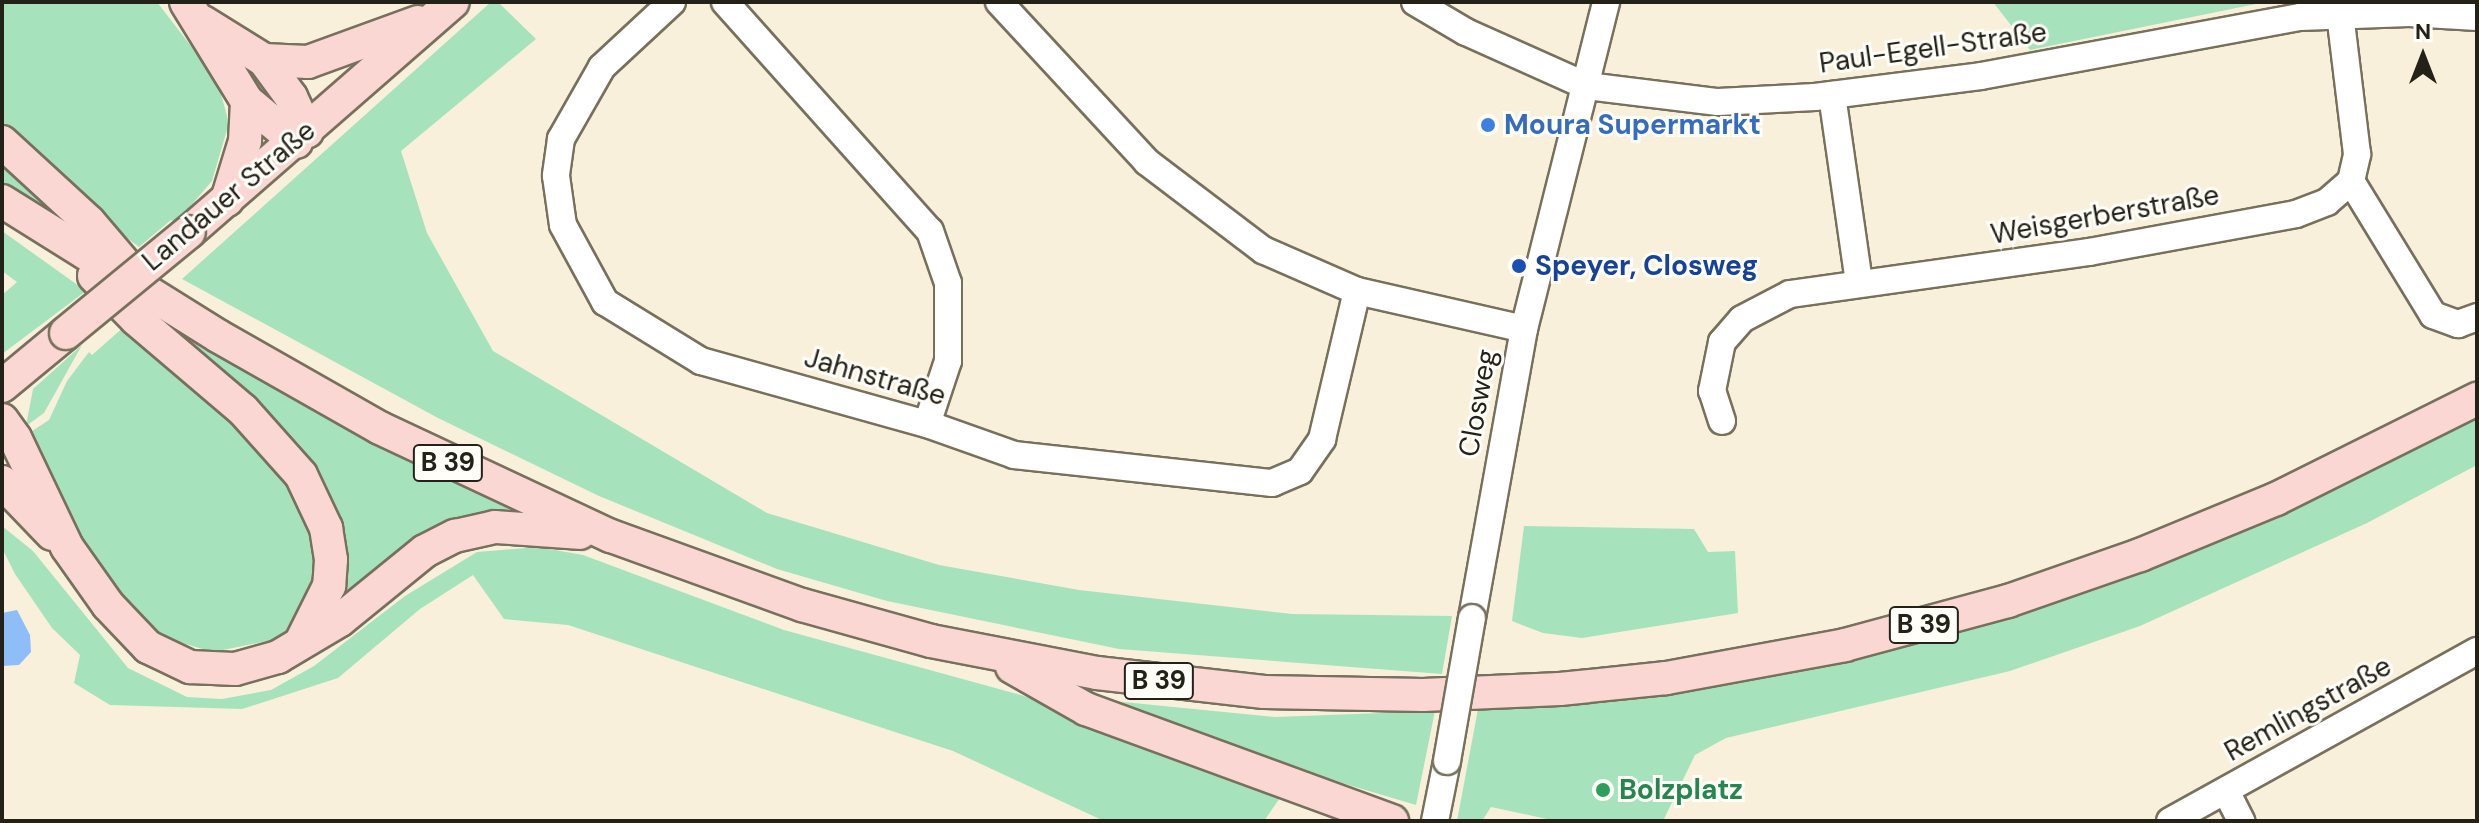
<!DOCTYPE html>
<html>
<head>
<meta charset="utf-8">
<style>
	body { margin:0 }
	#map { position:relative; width:2479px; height:823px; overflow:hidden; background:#f8f0db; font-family:"DM Sans",sans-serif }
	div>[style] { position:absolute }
	.green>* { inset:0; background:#a6e3bd }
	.water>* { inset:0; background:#8fbdf8 }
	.roads { filter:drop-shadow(2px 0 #77705d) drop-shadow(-2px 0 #77705d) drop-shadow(0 2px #77705d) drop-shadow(0 -2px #77705d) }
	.minor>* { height:26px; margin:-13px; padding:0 13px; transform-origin:13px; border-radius:13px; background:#fff }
	.major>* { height:32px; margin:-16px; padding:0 16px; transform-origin:16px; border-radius:16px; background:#fad7d3 }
	.bridges { filter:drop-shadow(2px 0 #77705d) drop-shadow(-2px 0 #77705d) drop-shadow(0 2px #77705d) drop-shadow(0 -2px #77705d) }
	.minor-bridge>* { height:26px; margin:-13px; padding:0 13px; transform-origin:13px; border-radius:13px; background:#fff }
	.major-bridge>* { height:32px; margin:-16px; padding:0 16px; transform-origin:16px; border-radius:16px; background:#fad7d3 }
	.dots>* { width:22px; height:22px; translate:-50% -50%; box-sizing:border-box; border:4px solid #fffef9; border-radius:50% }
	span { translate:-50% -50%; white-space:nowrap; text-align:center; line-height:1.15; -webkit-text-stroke:6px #fffef9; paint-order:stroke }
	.shield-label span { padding:2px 6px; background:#fffef9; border:2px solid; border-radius:6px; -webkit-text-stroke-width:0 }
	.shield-label { font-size:26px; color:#242119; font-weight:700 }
	.street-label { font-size:28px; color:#242119 }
	.shop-label { font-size:28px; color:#366cbe; font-weight:700 }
	.left { translate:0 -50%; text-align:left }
	.transit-label { font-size:28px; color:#164399; font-weight:700 }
	.leisure-label { font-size:28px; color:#27864d; font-weight:700 }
	.frame { position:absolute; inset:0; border:4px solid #242119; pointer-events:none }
	.north { position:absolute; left:2383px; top:16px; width:80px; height:80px; -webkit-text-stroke:6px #fffef9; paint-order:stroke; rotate:0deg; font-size:22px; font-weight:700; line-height:32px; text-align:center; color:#242119 }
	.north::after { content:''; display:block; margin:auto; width:28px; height:36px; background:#242119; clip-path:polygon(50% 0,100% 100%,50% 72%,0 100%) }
</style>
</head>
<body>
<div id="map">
	<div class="green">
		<div style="clip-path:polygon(2px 2px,157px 2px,217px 80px,229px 123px,212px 181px,176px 223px,171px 220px,139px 247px,89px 209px,2px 125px)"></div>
		<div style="clip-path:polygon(491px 2px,498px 2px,536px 39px,401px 151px,427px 233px,493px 351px,767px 513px,939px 565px,1079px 590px,1292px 614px,1452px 616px,1442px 674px,1119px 649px,887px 601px,777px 569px,599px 496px,438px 418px,182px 279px)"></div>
		<div style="clip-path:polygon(1993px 2px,2266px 2px,2030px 50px)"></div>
		<div style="clip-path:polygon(2px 157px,76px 232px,2px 186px)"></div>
		<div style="clip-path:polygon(2px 231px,86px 291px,2px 354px,2px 295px,17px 282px,2px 271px)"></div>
		<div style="clip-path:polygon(157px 317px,390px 449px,529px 516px,340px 606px,337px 532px)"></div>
		<div style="clip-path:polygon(126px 325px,215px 397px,287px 476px,317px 540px,320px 576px,291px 629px,272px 640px,213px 652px,158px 636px,127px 606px,57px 500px,29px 433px,49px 420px,67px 381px,89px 352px,92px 355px)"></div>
		<div style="clip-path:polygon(82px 345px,44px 413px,26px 426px,33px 389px)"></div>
		<div style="clip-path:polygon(2477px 414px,2477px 465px,2367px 523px,2140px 626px,2010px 671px,1726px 738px,1695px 755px,1663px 821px,1556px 821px,1491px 807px,1482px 821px,1457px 821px,1478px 709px,1742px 681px,1984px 623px,2093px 591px,2190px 551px,2393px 460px)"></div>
		<div style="clip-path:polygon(2px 526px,33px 551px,128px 668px,187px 697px,222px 699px,271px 690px,314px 666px,405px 596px,477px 552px,538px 547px,583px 555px,784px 630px,1021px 695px,1284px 792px,1264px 821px,1104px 821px,953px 751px,568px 625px,504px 619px,473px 575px,420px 609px,338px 678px,242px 709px,110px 705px,74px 683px,80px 655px,52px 628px,15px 574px,2px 548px)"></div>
		<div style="clip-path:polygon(1524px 526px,1694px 529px,1708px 552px,1735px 551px,1738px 613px,1582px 638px,1543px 633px,1512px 621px)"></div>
		<div style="clip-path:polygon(1093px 699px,1275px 717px,1435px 711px,1416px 805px,1238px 752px)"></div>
	</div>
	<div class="water">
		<div style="clip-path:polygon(17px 610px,30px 635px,31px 652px,19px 665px,2px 666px,2px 613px)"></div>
	</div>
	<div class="roads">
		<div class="minor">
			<div style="left:672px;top:2px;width:96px;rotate:137.1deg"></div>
			<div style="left:602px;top:67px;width:83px;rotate:119.7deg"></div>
			<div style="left:561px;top:139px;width:37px;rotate:98deg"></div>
			<div style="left:556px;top:176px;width:49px;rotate:81.9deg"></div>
			<div style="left:563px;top:225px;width:88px;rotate:61.4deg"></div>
			<div style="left:605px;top:302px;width:113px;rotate:31.6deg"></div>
			<div style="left:701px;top:361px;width:235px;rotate:15.6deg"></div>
			<div style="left:927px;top:424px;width:92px;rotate:19.6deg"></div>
			<div style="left:1014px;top:455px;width:260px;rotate:6.2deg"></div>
			<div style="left:1272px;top:483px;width:30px;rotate:-23deg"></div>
			<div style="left:1300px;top:471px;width:39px;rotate:-55deg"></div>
			<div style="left:1322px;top:439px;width:152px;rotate:-76.7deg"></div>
			<div style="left:725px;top:2px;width:307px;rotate:48.2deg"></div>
			<div style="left:930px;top:231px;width:55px;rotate:70.9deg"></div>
			<div style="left:948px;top:283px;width:78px;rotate:90deg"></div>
			<div style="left:948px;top:361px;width:66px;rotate:108.4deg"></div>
			<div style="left:999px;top:2px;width:218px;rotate:47.2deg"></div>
			<div style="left:1147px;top:162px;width:146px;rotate:37.2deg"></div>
			<div style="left:1263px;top:250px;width:103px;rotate:23.6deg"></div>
			<div style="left:1357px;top:291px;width:171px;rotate:12.8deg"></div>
			<div style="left:1415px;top:2px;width:59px;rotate:30.5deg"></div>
			<div style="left:1466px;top:32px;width:133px;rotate:24.1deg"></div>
			<div style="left:1587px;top:86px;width:132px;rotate:7deg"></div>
			<div style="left:1718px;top:102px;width:97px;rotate:-3deg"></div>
			<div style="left:1815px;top:97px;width:167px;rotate:-7.2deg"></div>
			<div style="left:1981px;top:76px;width:324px;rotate:-10.5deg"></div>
			<div style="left:2300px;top:17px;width:109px;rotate:-2.1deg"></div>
			<div style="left:2409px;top:13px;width:68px;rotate:3.4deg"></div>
			<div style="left:1832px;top:95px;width:189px;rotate:81.8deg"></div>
			<div style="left:2351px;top:181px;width:157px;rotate:58.5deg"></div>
			<div style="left:2433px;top:315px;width:27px;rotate:20deg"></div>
			<div style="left:2458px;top:324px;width:20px;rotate:-20deg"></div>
			<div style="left:1722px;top:421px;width:32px;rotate:-108deg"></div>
			<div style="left:1712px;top:391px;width:50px;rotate:-78.5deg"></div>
			<div style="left:1722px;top:342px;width:30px;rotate:-49deg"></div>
			<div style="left:1742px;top:319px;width:54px;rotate:-27.5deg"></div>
			<div style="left:1790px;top:294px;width:302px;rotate:-8deg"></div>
			<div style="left:2089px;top:252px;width:210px;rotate:-10.4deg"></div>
			<div style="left:2296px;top:214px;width:33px;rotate:-21deg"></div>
			<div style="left:2327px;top:202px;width:32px;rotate:-41deg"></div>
			<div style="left:2351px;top:181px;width:28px;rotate:-77deg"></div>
			<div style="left:2357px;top:154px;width:141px;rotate:-96.9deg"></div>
			<div style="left:1472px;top:618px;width:294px;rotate:-79.8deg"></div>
			<div style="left:1524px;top:329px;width:337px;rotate:-75.9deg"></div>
			<div style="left:2226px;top:791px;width:34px;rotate:63deg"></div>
			<div style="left:1435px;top:821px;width:61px;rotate:-78.7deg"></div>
			<div style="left:2170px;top:821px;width:351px;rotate:-29deg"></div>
		</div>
		<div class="major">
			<div style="left:186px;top:2px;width:116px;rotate:58.4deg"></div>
			<div style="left:247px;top:101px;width:64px;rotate:39.9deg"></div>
			<div style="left:203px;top:22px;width:72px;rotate:31.9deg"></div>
			<div style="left:264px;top:60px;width:46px;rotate:53.9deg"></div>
			<div style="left:291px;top:97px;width:38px;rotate:65deg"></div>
			<div style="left:264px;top:60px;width:44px;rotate:2.6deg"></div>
			<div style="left:308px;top:62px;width:117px;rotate:-20deg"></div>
			<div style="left:2px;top:142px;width:118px;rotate:42.6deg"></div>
			<div style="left:89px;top:222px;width:63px;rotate:49.5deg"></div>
			<div style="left:227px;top:200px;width:62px;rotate:-73deg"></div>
			<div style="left:245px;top:141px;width:40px;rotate:-87.1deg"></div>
			<div style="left:2px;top:201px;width:255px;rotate:32deg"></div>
			<div style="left:218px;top:336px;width:186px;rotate:29.6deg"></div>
			<div style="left:380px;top:428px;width:255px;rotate:25.1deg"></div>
			<div style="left:611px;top:536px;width:203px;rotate:19.9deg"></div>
			<div style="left:802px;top:605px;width:134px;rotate:15.6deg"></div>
			<div style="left:931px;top:641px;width:169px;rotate:10.9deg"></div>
			<div style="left:1097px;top:673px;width:168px;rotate:6.5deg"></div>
			<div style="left:1264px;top:692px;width:159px;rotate:1.1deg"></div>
			<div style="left:1423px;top:695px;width:137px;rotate:-2.5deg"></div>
			<div style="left:1560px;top:689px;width:107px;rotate:-5.9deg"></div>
			<div style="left:1666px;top:678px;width:182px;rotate:-10.4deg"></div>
			<div style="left:1845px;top:645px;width:169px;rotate:-15.1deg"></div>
			<div style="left:2008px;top:601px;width:140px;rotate:-19.2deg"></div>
			<div style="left:2140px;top:555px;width:147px;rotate:-22.4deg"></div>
			<div style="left:2276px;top:499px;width:225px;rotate:-26.5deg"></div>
			<div style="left:189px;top:232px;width:350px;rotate:-41.1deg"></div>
			<div style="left:94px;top:276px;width:60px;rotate:45.7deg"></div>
			<div style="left:136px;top:319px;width:140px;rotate:40.4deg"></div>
			<div style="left:243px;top:410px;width:87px;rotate:48.3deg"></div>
			<div style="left:301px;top:475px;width:59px;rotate:64.7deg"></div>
			<div style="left:326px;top:528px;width:32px;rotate:81deg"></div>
			<div style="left:331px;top:560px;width:26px;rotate:94deg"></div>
			<div style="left:329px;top:586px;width:60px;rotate:116.6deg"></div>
			<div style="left:2px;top:386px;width:83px;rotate:-39.6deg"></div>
			<div style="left:2px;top:420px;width:22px;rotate:54deg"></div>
			<div style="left:15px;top:438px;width:121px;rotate:64.5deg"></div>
			<div style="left:67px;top:547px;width:71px;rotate:54.7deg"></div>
			<div style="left:108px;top:605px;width:58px;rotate:46.4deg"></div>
			<div style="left:148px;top:647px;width:47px;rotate:25.5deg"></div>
			<div style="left:190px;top:667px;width:45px;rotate:2.5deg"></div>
			<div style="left:235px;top:669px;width:45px;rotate:-15.6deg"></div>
			<div style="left:278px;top:657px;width:72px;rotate:-30.8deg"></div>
			<div style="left:340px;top:620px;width:109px;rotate:-39.1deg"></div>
			<div style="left:425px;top:551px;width:34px;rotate:-27deg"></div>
			<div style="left:455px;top:536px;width:41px;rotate:-12.7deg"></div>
			<div style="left:495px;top:527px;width:85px;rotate:4deg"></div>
			<div style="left:2px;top:482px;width:72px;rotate:46.1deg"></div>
			<div style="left:1012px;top:667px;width:85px;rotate:29.6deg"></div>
			<div style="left:1086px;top:709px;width:326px;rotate:20.1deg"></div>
		</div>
	</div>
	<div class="bridges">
		<div class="minor-bridge">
			<div style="left:1447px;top:761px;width:145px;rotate:-80.1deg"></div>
		</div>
		<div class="major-bridge">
			<div style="left:66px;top:333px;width:159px;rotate:-39.4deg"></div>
		</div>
	</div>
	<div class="dots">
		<div style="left:1488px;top:125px;background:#3f7fe0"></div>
		<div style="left:1519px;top:266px;background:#1a4fb4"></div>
		<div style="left:1603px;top:790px;background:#2e9e5b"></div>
	</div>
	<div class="shield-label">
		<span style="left:448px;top:463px">B 39</span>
		<span style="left:1924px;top:625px">B 39</span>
		<span style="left:1159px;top:681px">B 39</span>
	</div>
	<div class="street-label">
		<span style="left:1933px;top:48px;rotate:-8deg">Paul-Egell-Straße</span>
		<span style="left:229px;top:196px;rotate:-40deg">Landauer Straße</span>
		<span style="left:2105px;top:215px;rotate:-10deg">Weisgerberstraße</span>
		<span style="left:875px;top:377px;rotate:16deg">Jahnstraße</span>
		<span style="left:1478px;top:403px;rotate:-80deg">Closweg</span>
		<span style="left:2308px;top:709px;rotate:-29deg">Remlingstraße</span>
	</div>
	<div class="shop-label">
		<span class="left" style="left:1504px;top:125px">Moura Supermarkt</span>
	</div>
	<div class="transit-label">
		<span class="left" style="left:1535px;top:266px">Speyer, Closweg</span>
	</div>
	<div class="leisure-label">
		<span class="left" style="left:1619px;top:790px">Bolzplatz</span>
	</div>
	<div class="frame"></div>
	<div class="north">N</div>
</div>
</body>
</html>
